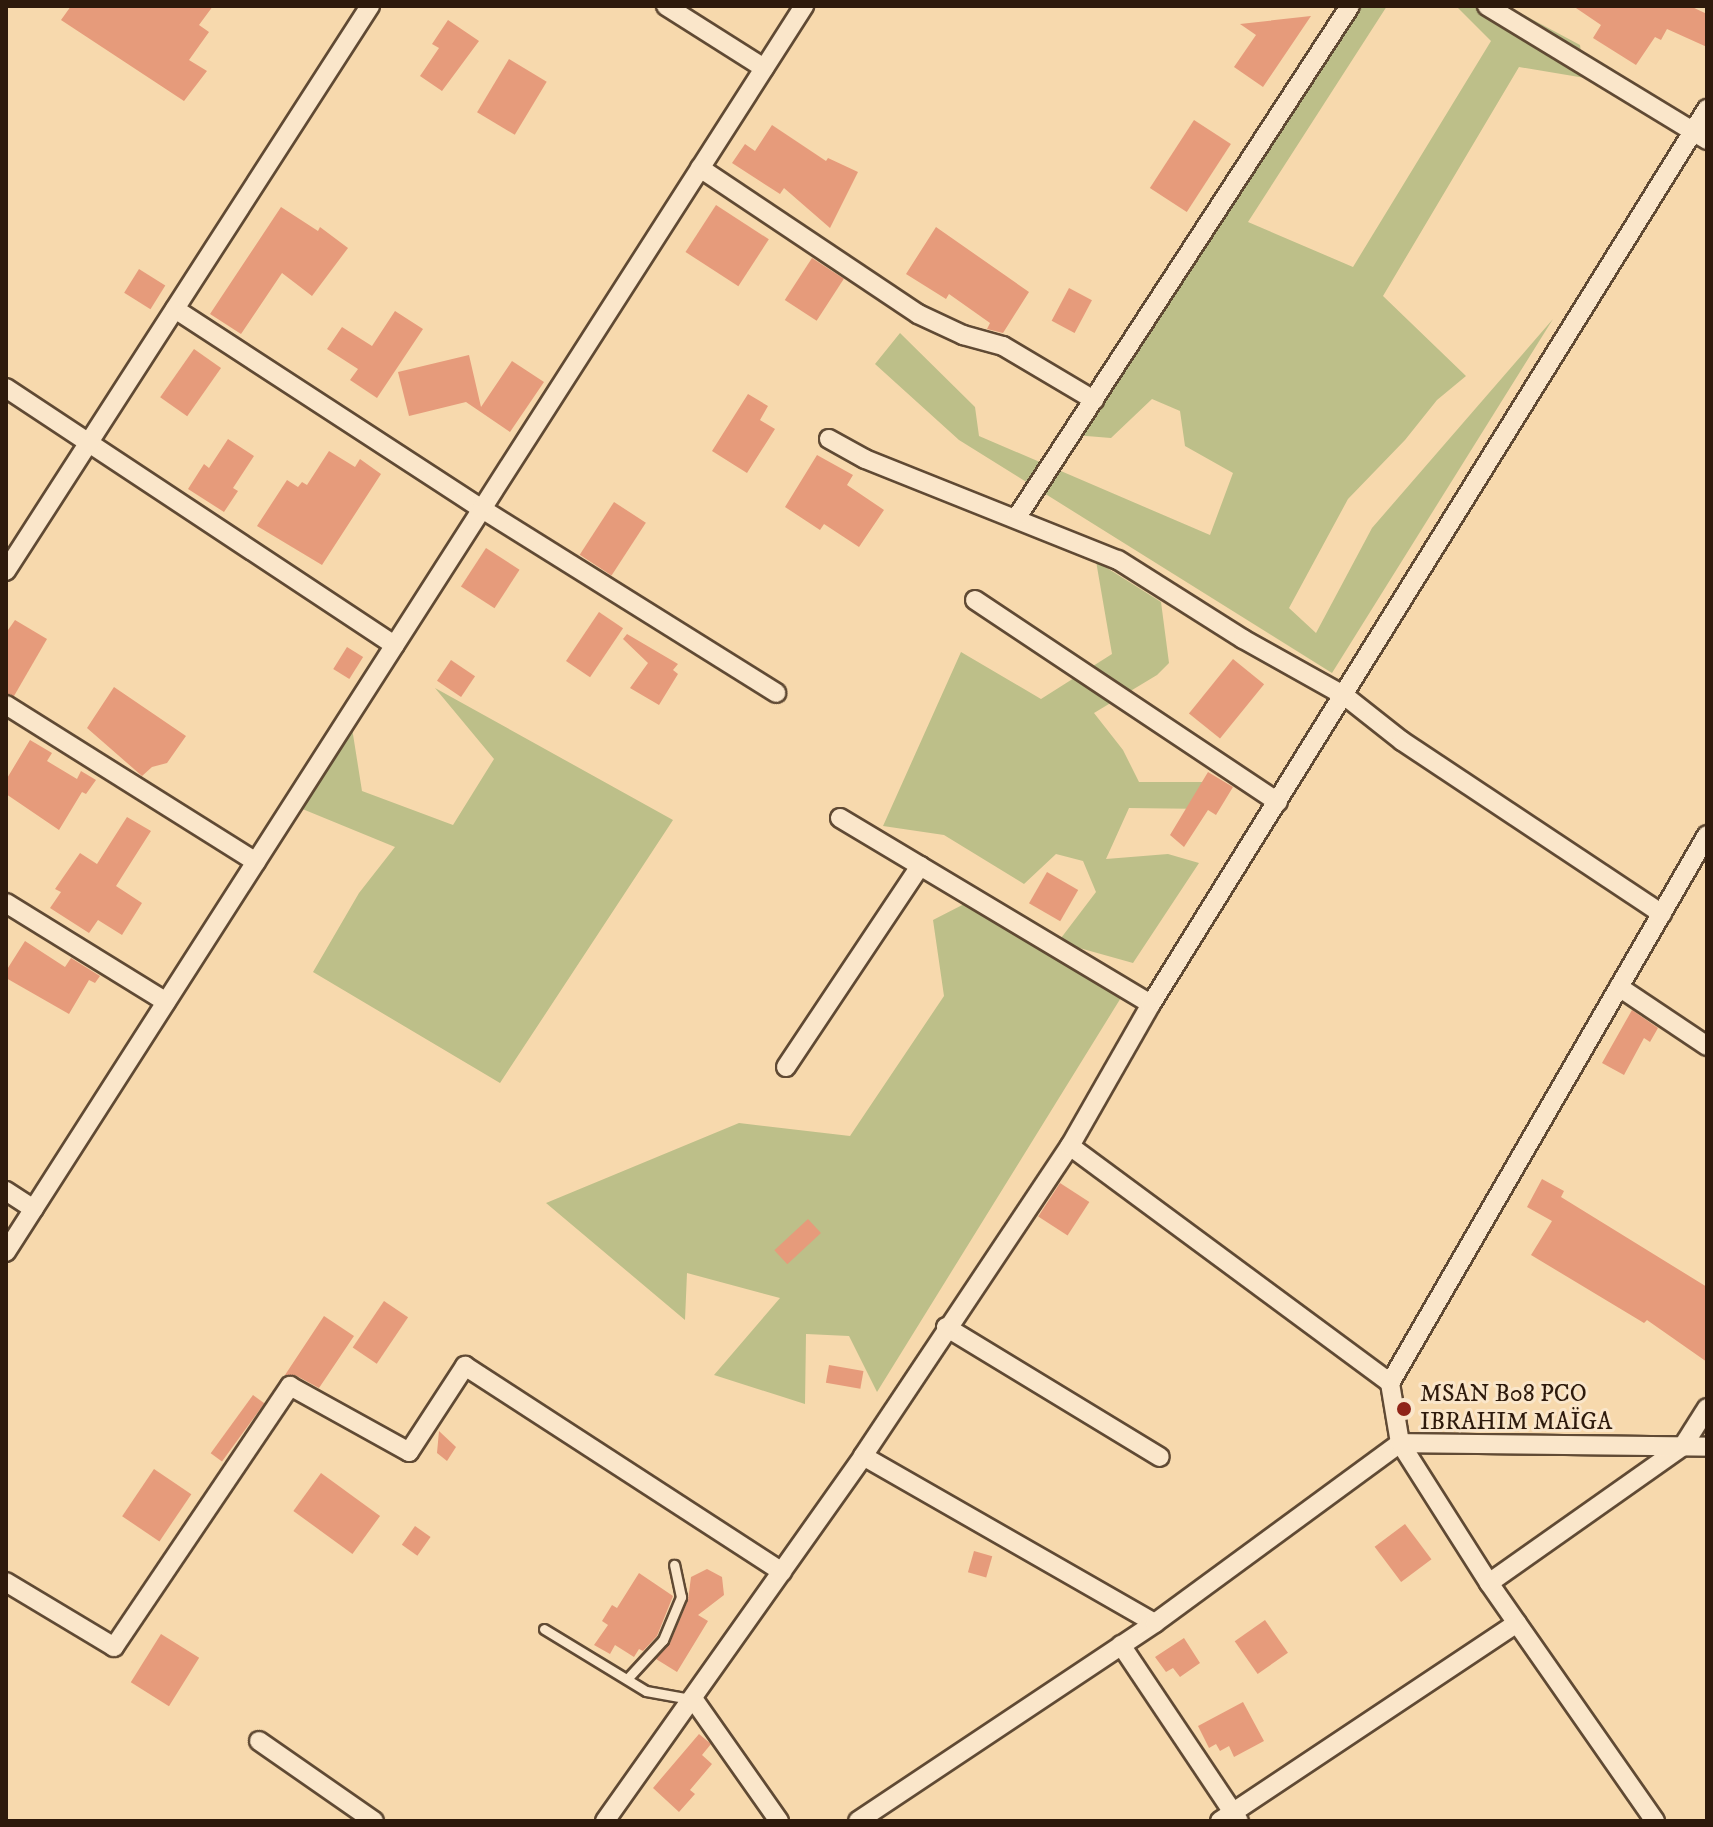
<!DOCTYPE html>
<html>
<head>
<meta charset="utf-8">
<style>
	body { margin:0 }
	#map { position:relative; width:1713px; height:1827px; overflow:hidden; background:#f7d9ad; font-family:"IM FELL DW Pica",serif }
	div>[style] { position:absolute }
	.green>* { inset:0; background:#bdbf89 }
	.building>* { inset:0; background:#e69b7b; transform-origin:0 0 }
	.roads { filter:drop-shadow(2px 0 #604a34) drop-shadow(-2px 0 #604a34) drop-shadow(0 2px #604a34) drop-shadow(0 -2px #604a34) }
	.service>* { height:9px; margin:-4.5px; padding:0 4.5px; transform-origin:4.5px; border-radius:4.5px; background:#fae6ca }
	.minor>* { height:18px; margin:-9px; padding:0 9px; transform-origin:9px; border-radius:9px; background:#fae6ca }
	.dots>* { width:22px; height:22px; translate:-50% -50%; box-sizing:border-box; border:4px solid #fae6ca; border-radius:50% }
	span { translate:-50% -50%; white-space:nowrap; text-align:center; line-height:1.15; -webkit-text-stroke:6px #fae6ca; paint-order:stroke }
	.poi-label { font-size:24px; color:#2e1a0c }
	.left { translate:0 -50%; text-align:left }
	.frame { position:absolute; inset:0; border:8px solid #2e1a0c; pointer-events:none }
</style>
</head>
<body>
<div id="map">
	<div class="green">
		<div style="clip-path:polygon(1356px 6px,1387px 6px,1248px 222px,1353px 267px,1491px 41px,1456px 6px,1507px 6px,1580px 45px,1585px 78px,1519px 67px,1383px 296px,1466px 376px,1437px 400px,1405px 440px,1348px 499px,1289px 608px,1316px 633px,1372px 528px,1553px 319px,1332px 673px,959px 440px,875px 364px,900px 333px,975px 407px,979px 436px,1210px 535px,1233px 473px,1185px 446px,1180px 411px,1152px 399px,1111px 438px,1062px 434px)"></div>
		<div style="clip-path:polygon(1096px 561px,1161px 602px,1169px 663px,1157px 675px,1094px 713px,1123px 750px,1139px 782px,1204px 782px,1209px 809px,1129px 808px,1106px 859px,1168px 854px,1199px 863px,1133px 963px,1058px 942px,1096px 892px,1083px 861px,1056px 854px,1024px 884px,944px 835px,883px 826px,961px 652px,1041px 699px,1112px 654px)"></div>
		<div style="clip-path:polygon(435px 688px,673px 820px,500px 1083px,313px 972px,359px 893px,395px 847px,300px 808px,352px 728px,362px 791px,453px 825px,494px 759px)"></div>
		<div style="clip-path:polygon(972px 900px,1127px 988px,877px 1392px,849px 1336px,806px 1334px,805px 1404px,714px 1375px,780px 1298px,687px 1273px,685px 1320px,546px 1203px,739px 1123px,850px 1136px,944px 996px,933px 920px)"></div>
	</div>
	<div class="building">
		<div style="clip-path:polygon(71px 6px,213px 6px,199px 25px,209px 32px,189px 60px,207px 71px,184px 101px,61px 20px)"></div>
		<div style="clip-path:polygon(1573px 6px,1690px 6px,1707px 14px,1707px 47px,1667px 29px,1661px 40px,1655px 37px,1636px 65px,1593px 38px,1601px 25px)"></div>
		<div style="clip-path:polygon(1311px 16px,1263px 87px,1234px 67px,1256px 35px,1240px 24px)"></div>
		<div style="clip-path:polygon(448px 20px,479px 41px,442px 91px,420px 76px,439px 48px,432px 44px)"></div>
		<div style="left:509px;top:59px;width:44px;height:62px;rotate:31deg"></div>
		<div style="left:1194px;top:120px;width:44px;height:81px;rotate:33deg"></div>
		<div style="clip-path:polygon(772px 125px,826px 161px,828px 158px,858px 172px,830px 228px,784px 188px,780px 194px,732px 163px,745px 144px,755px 151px)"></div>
		<div style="left:716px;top:205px;width:63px;height:56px;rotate:33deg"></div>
		<div style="clip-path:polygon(281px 207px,318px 231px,320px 227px,348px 248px,312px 296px,282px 273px,241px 334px,210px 314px)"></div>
		<div style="clip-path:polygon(936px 227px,1029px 292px,1003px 333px,987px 329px,990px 323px,949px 294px,946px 299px,906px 274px)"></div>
		<div style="left:812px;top:258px;width:38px;height:50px;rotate:33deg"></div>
		<div style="left:139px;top:269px;width:31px;height:28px;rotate:32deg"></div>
		<div style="left:1069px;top:288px;width:26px;height:37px;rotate:28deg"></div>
		<div style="clip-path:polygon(395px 311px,423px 329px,377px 398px,350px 380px,358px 369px,327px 349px,342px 327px,372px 346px)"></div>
		<div style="left:194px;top:349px;width:33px;height:59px;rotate:35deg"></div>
		<div style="clip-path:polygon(469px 355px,481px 407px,512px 361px,544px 382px,510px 432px,466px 402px,409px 416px,398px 372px)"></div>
		<div style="clip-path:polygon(748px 394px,768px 406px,760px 420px,775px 429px,747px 473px,712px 451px)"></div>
		<div style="clip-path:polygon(228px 439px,254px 456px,233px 488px,238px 491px,224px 512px,188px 489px,204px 464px,209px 468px)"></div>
		<div style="clip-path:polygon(329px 451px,355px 467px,360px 459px,381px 474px,322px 565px,257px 526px,287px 480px,298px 487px,302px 482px,307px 485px)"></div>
		<div style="clip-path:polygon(817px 455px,853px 475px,847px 485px,884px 510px,859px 547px,824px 524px,820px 530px,785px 507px)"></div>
		<div style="left:614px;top:502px;width:38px;height:63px;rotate:33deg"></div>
		<div style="left:486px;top:548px;width:40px;height:46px;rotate:33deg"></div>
		<div style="left:599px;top:612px;width:29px;height:59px;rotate:34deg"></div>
		<div style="clip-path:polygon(15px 620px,47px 639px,14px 696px,6px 693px,6px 633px)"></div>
		<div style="clip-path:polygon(627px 634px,678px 664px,673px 670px,678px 674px,659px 705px,630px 688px,648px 663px,623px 639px)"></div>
		<div style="left:347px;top:647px;width:19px;height:26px;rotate:32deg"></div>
		<div style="left:1233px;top:659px;width:40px;height:70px;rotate:39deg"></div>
		<div style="left:451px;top:660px;width:29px;height:25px;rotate:34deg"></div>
		<div style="clip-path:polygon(114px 687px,186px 736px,167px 763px,152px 767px,142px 776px,87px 728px)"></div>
		<div style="clip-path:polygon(30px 740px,52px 753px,47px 761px,77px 779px,81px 771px,96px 780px,86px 794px,82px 792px,59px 830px,6px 794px,6px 780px)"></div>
		<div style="clip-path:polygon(1208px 772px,1233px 787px,1216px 815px,1208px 810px,1184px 847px,1170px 835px)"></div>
		<div style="clip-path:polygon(127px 817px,151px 831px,116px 886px,142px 903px,122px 935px,98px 920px,89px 933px,50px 908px,61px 892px,55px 889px,80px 853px,97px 864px)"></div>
		<div style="left:1047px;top:872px;width:36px;height:36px;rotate:30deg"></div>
		<div style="clip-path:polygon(25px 941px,65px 967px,71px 958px,100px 976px,95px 983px,89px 980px,69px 1014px,6px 978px,6px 971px)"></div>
		<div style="clip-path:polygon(1632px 1010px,1658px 1028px,1650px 1042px,1644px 1038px,1624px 1075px,1602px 1063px)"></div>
		<div style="clip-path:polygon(1542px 1179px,1564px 1191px,1561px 1197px,1707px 1287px,1707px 1362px,1647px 1320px,1644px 1323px,1531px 1255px,1552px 1221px,1527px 1207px)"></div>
		<div style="left:1060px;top:1183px;width:35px;height:40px;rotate:33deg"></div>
		<div style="left:808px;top:1219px;width:19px;height:46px;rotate:47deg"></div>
		<div style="left:384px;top:1301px;width:29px;height:56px;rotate:34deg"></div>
		<div style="clip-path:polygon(324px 1316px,354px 1336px,319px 1388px,295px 1375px,285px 1375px)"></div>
		<div style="left:829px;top:1365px;width:35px;height:18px;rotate:10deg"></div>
		<div style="left:253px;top:1395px;width:14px;height:72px;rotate:36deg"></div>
		<div style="clip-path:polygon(439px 1431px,456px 1447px,447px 1461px,437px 1453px)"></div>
		<div style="left:154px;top:1469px;width:45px;height:57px;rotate:34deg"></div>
		<div style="left:321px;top:1473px;width:73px;height:47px;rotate:36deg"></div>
		<div style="left:1405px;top:1524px;width:44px;height:38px;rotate:53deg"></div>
		<div style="left:415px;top:1526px;width:19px;height:23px;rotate:35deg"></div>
		<div style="left:974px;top:1551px;width:19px;height:22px;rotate:16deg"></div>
		<div style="clip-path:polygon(707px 1569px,722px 1577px,724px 1595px,698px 1615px,708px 1621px,677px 1672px,656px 1659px,670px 1643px,688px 1600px,691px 1577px)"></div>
		<div style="clip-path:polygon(639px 1573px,673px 1596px,657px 1636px,643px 1651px,639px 1649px,634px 1657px,615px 1645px,610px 1654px,594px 1645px,608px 1625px,602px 1621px,612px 1605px,617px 1608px)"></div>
		<div style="left:1265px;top:1620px;width:40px;height:37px;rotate:55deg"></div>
		<div style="left:161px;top:1634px;width:45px;height:57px;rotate:32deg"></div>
		<div style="clip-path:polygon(1184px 1638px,1200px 1663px,1180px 1677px,1173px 1668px,1166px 1672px,1155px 1657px)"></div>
		<div style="clip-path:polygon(1243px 1702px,1264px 1741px,1234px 1757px,1229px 1746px,1220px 1751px,1216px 1744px,1209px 1748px,1198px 1726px)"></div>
		<div style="clip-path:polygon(699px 1734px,711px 1744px,702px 1755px,712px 1764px,690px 1790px,695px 1794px,679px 1812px,653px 1788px)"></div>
	</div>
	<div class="roads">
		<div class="service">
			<div style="left:544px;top:1629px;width:119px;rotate:31.3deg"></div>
			<div style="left:646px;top:1691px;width:45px;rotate:10.3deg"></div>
			<div style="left:627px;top:1679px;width:53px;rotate:-47.3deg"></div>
			<div style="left:663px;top:1640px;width:47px;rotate:-67.3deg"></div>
			<div style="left:681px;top:1597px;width:33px;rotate:-102deg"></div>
		</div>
		<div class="minor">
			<div style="left:666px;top:6px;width:116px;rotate:32.3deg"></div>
			<div style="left:1487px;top:6px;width:258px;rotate:31.3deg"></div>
			<div style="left:700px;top:168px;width:262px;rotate:33.8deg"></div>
			<div style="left:918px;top:314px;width:50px;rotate:25deg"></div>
			<div style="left:963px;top:335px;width:41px;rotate:15.4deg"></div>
			<div style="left:1003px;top:346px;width:106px;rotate:30.7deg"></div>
			<div style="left:175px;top:309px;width:366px;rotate:33.1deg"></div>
			<div style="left:482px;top:509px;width:347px;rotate:32deg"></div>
			<div style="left:6px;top:388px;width:466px;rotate:33.5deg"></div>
			<div style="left:829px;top:439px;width:41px;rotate:29.1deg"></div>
			<div style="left:865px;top:459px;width:272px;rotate:21.8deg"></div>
			<div style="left:1118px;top:560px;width:148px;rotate:32.3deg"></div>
			<div style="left:1243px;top:639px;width:117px;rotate:29.2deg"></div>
			<div style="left:1345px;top:696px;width:73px;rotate:38.3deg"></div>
			<div style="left:1402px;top:741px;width:312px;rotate:33.6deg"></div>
			<div style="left:1017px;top:517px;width:610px;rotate:-56.91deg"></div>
			<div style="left:6px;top:571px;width:672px;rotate:-57.21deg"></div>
			<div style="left:975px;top:600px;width:364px;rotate:33.7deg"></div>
			<div style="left:6px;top:705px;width:295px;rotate:32.1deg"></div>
			<div style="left:840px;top:818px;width:362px;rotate:30.9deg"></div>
			<div style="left:6px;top:903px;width:188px;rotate:31.7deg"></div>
			<div style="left:1619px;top:987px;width:106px;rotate:33.8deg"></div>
			<div style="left:786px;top:1067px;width:242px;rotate:-56.3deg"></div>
			<div style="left:1070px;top:1146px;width:398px;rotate:36.5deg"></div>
			<div style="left:6px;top:1191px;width:33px;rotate:33deg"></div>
			<div style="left:6px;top:1252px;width:1480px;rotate:-57.36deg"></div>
			<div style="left:946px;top:1327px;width:250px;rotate:31.3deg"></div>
			<div style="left:863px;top:1456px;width:336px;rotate:29.8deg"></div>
			<div style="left:6px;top:1582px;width:126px;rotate:31deg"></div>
			<div style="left:114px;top:1647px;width:315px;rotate:-56deg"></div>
			<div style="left:290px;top:1386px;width:136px;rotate:29deg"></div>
			<div style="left:409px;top:1452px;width:103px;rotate:-56.9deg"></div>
			<div style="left:465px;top:1366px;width:378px;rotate:33deg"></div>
			<div style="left:1489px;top:1583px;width:237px;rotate:-35.2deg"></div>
			<div style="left:1683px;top:1446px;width:45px;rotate:-57.7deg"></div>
			<div style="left:1121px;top:1645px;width:212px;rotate:56.2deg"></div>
			<div style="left:694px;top:1700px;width:148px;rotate:54.9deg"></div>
			<div style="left:259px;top:1741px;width:140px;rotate:34.8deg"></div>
			<div style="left:605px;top:1821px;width:447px;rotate:-54.7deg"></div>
			<div style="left:863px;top:1456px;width:373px;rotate:-56.3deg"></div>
			<div style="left:1070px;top:1146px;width:163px;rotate:-60.3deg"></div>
			<div style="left:1151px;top:1004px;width:1054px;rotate:-58.15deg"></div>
			<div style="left:858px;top:1821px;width:357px;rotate:-33.7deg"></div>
			<div style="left:1155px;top:1623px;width:304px;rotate:-36.3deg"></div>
			<div style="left:1400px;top:1443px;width:307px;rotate:0.7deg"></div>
			<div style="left:1220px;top:1821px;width:357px;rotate:-33.7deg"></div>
			<div style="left:1655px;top:1821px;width:290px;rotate:-124.9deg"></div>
			<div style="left:1489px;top:1583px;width:166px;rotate:-122.4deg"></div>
			<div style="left:1400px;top:1443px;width:61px;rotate:-99.5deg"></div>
			<div style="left:1390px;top:1383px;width:633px;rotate:-59.95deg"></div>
		</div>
	</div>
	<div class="dots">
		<div style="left:1404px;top:1409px;background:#8f2418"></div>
	</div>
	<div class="poi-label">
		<span class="left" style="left:1420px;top:1409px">MSAN B08 PCO<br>IBRAHIM MAÏGA</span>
	</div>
	<div class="frame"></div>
</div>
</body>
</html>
